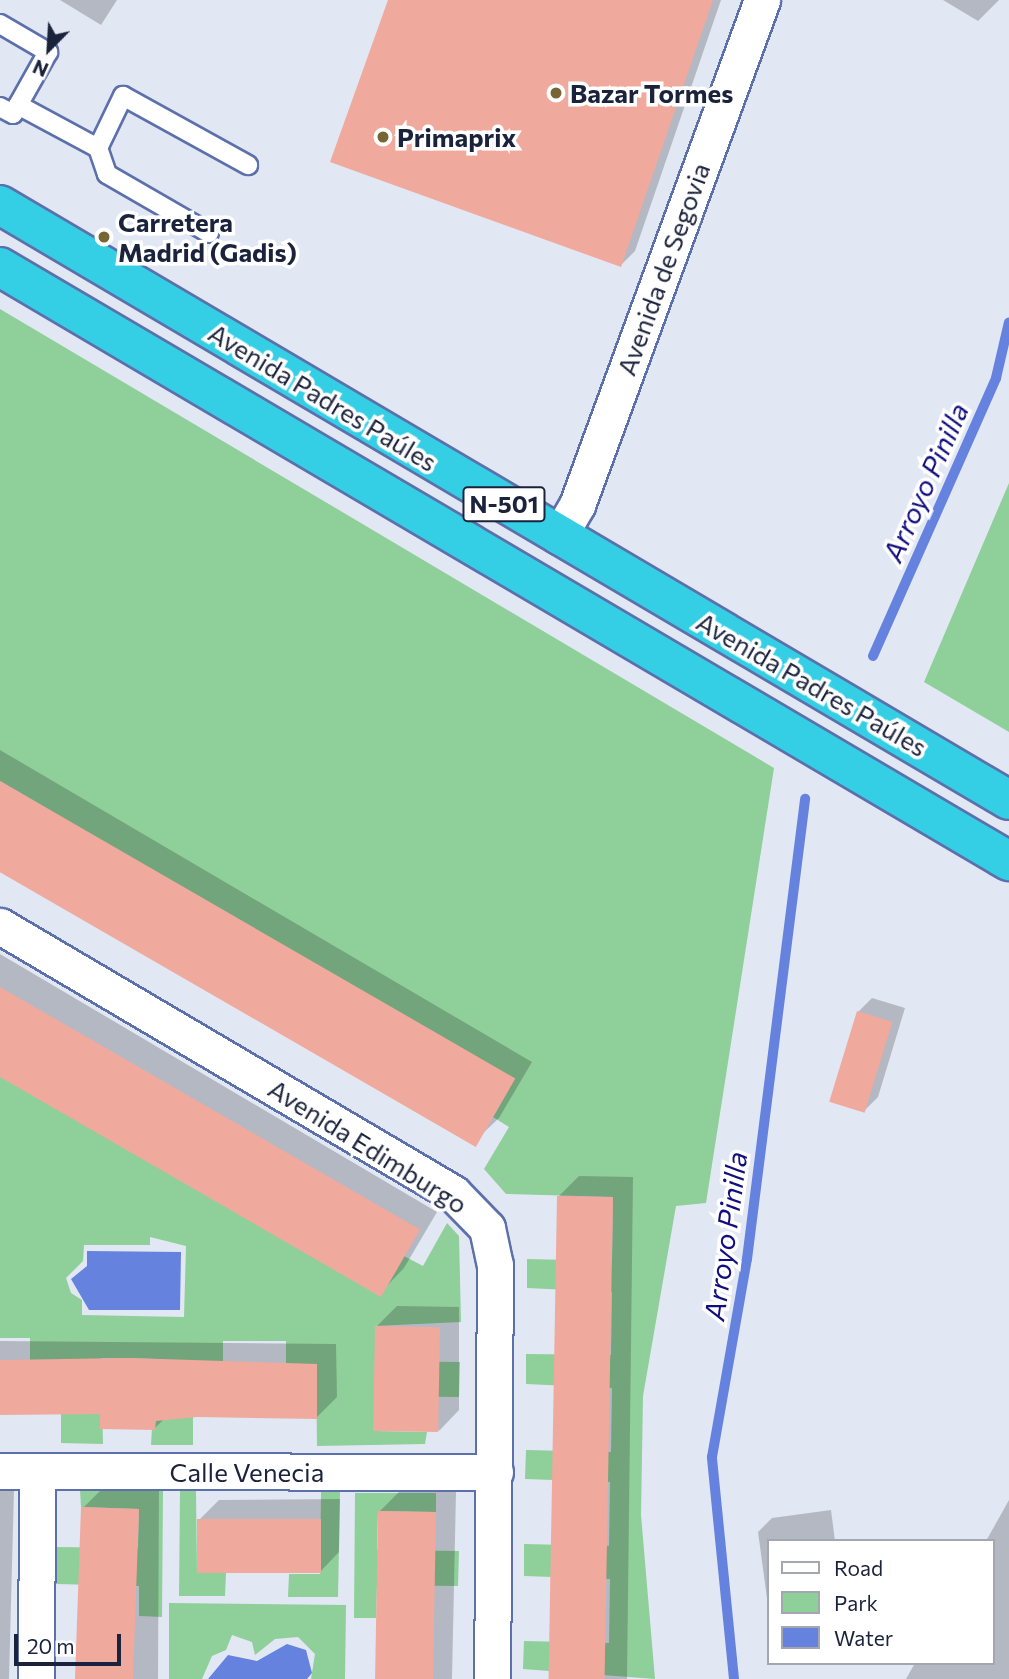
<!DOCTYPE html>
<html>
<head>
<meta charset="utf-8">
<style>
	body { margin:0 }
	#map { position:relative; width:1009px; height:1679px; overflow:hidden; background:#e2e7f4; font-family:Commissioner,sans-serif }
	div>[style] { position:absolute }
	.green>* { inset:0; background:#8fcf9a }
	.water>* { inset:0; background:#6682df }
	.shadow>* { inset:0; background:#0003 }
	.stream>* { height:10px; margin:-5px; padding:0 5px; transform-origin:5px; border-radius:5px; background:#6682df }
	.building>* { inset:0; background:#f0a99d; transform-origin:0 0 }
	.roads { filter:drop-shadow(2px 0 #5c70ab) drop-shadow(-2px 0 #5c70ab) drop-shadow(0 2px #5c70ab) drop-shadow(0 -2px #5c70ab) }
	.lane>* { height:18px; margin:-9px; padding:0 9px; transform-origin:9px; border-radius:9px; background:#fff }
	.street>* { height:35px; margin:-17.5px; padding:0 17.5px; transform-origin:17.5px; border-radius:17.5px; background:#fff }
	.highway>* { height:38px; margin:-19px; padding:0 19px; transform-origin:19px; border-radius:19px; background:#34cfe5 }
	.dots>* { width:19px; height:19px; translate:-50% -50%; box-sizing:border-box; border:4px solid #fff; border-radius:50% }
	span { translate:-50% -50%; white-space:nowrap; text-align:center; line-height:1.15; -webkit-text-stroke:7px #fff; paint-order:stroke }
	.shield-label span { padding:2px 5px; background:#fff; border:2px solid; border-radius:5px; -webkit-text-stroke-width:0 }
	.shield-label { font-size:24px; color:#1b233c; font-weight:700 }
	.poi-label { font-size:26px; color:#1b233c; font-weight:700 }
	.left { translate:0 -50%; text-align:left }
	.street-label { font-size:26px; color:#1b233c }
	.water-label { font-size:28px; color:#120e7f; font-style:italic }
	.legend { position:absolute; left:767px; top:1539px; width:228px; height:126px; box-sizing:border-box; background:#fff; border:2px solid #a4a7b1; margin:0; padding:9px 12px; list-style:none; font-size:21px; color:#1b233c }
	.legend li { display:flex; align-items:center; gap:14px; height:35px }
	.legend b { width:35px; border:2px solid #a4a7b1 }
	.north { position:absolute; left:14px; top:14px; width:70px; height:70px; -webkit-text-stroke:5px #fff; paint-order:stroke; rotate:204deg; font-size:19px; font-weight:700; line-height:28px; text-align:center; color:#1b233c }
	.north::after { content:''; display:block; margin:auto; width:24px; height:32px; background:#1b233c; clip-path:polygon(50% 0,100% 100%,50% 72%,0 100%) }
	.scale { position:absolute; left:14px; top:1634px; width:107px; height:32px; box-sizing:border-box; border:4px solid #1b233c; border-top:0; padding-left:9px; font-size:21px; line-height:24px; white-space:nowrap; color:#1b233c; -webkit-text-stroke:5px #fff; paint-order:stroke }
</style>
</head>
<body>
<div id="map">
	<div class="green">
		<div style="clip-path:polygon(0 309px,774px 768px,706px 1203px,676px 1206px,643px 1396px,641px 1515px,655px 1679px,523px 1669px,524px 1641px,609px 1643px,610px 1579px,524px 1576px,524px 1544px,609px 1546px,610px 1482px,525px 1479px,526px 1450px,611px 1452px,612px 1388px,526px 1384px,526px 1354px,611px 1355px,612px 1292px,527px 1288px,527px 1259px,612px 1261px,613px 1197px,506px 1194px,484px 1169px,509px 1127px,493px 1117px,513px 1082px,0 781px)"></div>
		<div style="clip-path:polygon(1009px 483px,1009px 732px,924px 682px)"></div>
		<div style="clip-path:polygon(evenodd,0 1019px,7px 1069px,56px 1098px,77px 1064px,89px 1117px,138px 1146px,159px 1112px,384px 1290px,404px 1256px,423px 1266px,447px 1223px,459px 1236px,461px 1322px,375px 1326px,375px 1361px,460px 1362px,459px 1397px,376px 1396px,376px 1431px,427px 1432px,425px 1444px,317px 1446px,316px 1364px,286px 1364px,286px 1341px,223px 1341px,223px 1363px,193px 1363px,193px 1445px,151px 1445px,156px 1359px,129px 1358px,101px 1358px,103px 1444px,61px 1443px,61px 1361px,30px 1361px,30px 1338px,0 1338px,0 1019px,150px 1237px,186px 1246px,184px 1317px,82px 1315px,82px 1300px,71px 1293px,66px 1278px,83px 1261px,84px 1245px,150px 1245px,150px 1237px)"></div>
		<div style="clip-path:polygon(80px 1490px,163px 1491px,162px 1617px,139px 1616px,139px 1586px,56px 1584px,56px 1547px,138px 1548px,139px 1509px,81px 1507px)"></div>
		<div style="clip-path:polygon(180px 1491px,196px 1491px,197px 1573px,226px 1573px,225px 1596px,179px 1596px)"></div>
		<div style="clip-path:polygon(321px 1492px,340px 1492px,338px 1597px,288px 1597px,289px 1574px,320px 1574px)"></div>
		<div style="clip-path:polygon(355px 1493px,436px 1493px,436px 1512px,378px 1511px,377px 1550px,459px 1551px,458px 1586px,377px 1585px,376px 1618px,354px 1618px)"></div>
		<div style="clip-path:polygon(169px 1603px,346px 1605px,345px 1679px,311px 1679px,315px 1654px,298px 1637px,275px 1639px,255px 1655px,252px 1642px,232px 1635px,226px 1650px,212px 1656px,202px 1679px,169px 1679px)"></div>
	</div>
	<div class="water">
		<div style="clip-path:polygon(87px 1251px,181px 1252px,180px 1310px,89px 1310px,71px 1279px,87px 1266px)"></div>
		<div style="clip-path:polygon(287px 1644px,306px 1650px,312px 1673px,307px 1679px,208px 1679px,228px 1655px,257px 1661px)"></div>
	</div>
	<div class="shadow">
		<div style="clip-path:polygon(60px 0,117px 0,101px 25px)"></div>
		<div style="clip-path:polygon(390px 0,721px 0,635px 251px,621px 265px)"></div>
		<div style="clip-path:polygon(943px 0,999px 0,978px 21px)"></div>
		<div style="clip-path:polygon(0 750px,532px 1062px,499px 1118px,478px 1138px,0 854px)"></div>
		<div style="clip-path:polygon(0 954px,437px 1212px,404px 1268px,384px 1289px,0 1063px)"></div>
		<div style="clip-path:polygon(872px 998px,905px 1008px,878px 1097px,864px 1111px,858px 1012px)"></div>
		<div style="clip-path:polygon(579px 1176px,633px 1177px,627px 1679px,553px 1679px,558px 1197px)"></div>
		<div style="clip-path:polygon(397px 1306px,459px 1307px,459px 1410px,439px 1431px,377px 1326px)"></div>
		<div style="clip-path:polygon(0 1341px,336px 1344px,337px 1397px,316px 1418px,197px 1415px,165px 1418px,155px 1428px,102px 1413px,0 1412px)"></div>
		<div style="clip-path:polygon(103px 1488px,159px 1489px,158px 1679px,82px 1679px,83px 1508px)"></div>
		<div style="clip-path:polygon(0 1490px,14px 1490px,9px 1679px,0 1679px)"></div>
		<div style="clip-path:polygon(400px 1491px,456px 1492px,452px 1679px,377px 1679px,380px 1511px)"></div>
		<div style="clip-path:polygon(340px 1499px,339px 1552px,319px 1573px,199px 1520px,219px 1500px)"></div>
		<div style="clip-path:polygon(1009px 1500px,1009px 1679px,906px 1679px,915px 1663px,993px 1663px,993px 1541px,986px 1541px)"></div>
		<div style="clip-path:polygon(831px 1510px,835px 1541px,769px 1541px,769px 1613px,758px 1532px,772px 1518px)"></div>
	</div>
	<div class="stream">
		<div style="left:873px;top:656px;width:304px;rotate:-66.1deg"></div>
		<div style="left:996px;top:378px;width:57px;rotate:-76.9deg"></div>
		<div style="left:734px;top:1679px;width:223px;rotate:-95.7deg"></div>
		<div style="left:712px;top:1457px;width:201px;rotate:-80deg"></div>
		<div style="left:747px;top:1259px;width:464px;rotate:-82.8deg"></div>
	</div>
	<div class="building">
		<div style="clip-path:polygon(388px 0,713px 0,621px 267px,330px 162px)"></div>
		<div style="left:0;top:781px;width:595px;height:79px;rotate:30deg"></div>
		<div style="left:0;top:987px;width:485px;height:78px;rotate:30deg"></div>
		<div style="left:857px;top:1011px;width:37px;height:95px;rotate:17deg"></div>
		<div style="left:557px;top:1196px;width:56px;height:483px;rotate:1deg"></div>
		<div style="left:375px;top:1326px;width:65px;height:105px;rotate:1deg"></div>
		<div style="clip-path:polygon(129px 1358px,317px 1364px,317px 1419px,197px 1417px,156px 1421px,155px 1430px,100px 1429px,100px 1414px,0 1415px,0 1360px)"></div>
		<div style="left:81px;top:1507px;width:58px;height:172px;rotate:2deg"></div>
		<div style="left:378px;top:1511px;width:58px;height:168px;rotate:1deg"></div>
		<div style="left:197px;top:1519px;width:124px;height:54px"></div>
	</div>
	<div class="roads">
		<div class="lane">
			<div style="left:0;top:24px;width:56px;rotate:30.3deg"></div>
			<div style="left:48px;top:52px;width:71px;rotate:119.4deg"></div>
			<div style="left:13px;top:114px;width:15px;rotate:-152deg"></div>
			<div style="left:18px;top:105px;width:91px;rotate:28.3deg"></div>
			<div style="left:209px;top:233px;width:118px;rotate:-150deg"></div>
			<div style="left:107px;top:174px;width:28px;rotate:-109deg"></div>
			<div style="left:98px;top:148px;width:58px;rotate:-64.3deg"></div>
			<div style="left:123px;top:96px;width:143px;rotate:28.9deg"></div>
		</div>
		<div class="street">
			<div style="left:559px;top:536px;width:36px;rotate:-60deg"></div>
			<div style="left:577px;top:505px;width:538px;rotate:-69.88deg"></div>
			<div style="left:0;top:926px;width:526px;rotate:30.52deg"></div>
			<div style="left:453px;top:1193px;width:49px;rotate:45.8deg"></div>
			<div style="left:487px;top:1228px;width:38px;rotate:78deg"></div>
			<div style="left:495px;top:1265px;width:414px;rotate:90.4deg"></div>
			<div style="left:0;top:1471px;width:495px;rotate:0.1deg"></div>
			<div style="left:36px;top:1679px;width:208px;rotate:-89.7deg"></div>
		</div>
		<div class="highway">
			<div style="left:0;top:205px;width:1171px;rotate:30.53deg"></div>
			<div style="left:0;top:267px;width:1171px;rotate:30.49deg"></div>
		</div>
	</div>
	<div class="dots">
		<div style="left:556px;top:93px;background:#776533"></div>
		<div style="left:383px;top:137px;background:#776533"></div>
		<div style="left:104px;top:237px;background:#776533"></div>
	</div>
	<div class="shield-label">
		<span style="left:504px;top:504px">N-501</span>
	</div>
	<div class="poi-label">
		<span class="left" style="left:570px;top:93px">Bazar Tormes</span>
		<span class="left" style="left:397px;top:137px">Primaprix</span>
		<span class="left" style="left:118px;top:237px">Carretera<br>Madrid (Gadis)</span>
	</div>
	<div class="street-label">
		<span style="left:663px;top:269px;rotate:-70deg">Avenida de Segovia</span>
		<span style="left:323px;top:397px;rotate:31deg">Avenida Padres Paúles</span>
		<span style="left:812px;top:684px;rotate:30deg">Avenida Padres Paúles</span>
		<span style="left:368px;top:1146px;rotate:32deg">Avenida Edimburgo</span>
		<span style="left:247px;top:1472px">Calle Venecia</span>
	</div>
	<div class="water-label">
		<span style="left:925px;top:482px;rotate:-66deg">Arroyo Pinilla</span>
		<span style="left:725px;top:1236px;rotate:-82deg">Arroyo Pinilla</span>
	</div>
	<ul class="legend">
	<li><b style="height:9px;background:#fff"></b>Road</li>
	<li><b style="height:19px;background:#8fcf9a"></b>Park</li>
	<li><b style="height:19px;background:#6682df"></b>Water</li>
	</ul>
	<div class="north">N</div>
	<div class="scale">20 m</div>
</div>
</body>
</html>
